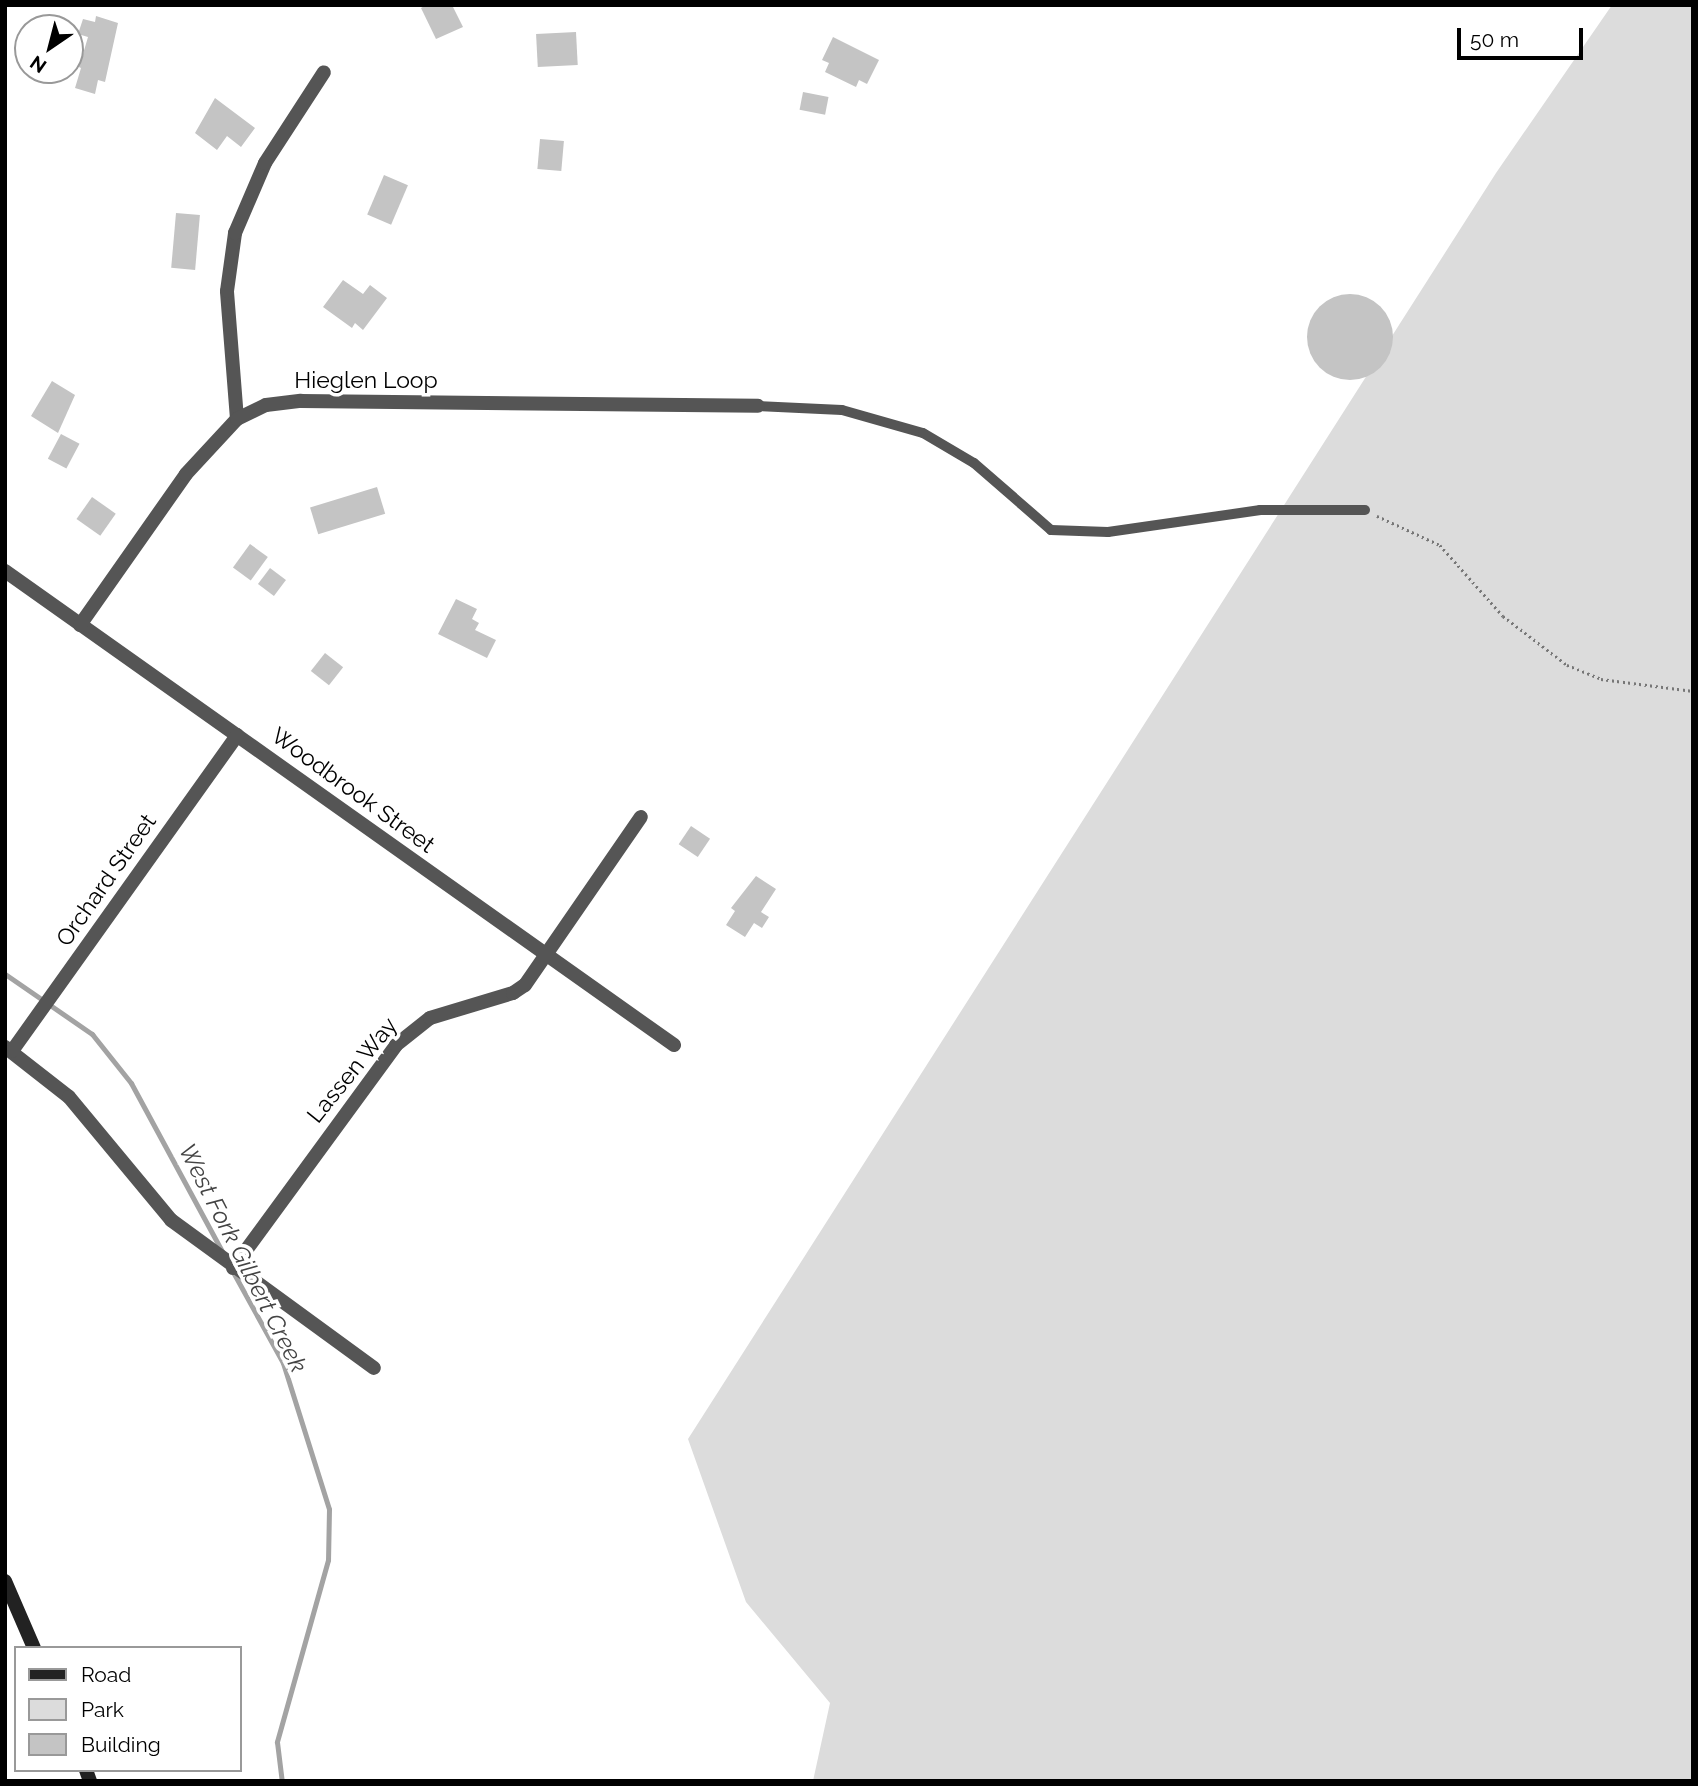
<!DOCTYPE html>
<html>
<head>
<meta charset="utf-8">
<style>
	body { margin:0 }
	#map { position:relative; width:1698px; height:1786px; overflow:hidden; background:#fff; font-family:Raleway,sans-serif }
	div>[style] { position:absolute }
	.green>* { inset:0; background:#dcdcdc }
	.stream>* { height:5px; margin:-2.5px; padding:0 2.5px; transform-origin:2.5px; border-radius:2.5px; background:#a3a3a3 }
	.building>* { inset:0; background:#c4c4c4; transform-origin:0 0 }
	.round { border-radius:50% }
	.path>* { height:2.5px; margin-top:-1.25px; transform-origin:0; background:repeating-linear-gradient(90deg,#777 0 2px,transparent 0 5.5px) }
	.lane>* { height:10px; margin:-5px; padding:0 5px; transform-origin:5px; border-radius:5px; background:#555 }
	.street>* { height:14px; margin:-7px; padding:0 7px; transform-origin:7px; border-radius:7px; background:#555 }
	.secondary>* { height:14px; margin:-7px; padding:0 7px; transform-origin:7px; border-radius:7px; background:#222 }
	span { translate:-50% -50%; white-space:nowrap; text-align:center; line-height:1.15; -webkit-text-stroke:7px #fff; paint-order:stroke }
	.street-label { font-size:23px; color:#000 }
	.water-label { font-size:24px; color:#444; font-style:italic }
	.frame { position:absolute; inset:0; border:7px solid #000; pointer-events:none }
	.legend { position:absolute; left:14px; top:1646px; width:228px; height:126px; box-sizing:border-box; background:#fff; border:2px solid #999; margin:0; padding:9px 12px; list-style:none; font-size:21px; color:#000 }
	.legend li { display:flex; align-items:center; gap:14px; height:35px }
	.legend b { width:35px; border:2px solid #999 }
	.north { position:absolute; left:14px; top:14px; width:70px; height:70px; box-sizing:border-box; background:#fff; border:2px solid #999; border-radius:50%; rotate:215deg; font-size:19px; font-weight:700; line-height:28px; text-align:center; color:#000 }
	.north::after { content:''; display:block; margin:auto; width:24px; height:32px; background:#000; clip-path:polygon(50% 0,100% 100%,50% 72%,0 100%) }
	.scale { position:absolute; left:1457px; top:28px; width:126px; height:32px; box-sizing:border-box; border:4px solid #000; border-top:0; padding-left:9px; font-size:21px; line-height:24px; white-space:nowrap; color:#000; -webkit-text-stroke:5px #fff; paint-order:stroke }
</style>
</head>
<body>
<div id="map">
	<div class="green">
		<div style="clip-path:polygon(1612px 5px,1693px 5px,1693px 1781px,813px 1781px,830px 1703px,746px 1602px,688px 1439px,1496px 173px)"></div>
	</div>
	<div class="stream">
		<div style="left:5px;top:974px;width:106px;rotate:34.6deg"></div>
		<div style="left:92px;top:1034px;width:63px;rotate:51.5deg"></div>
		<div style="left:131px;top:1083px;width:191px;rotate:61.6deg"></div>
		<div style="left:233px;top:1272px;width:104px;rotate:61.2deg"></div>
		<div style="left:283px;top:1363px;width:153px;rotate:72.5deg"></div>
		<div style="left:329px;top:1509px;width:51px;rotate:91.1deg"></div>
		<div style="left:328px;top:1560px;width:189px;rotate:105.7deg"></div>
		<div style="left:277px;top:1742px;width:39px;rotate:83deg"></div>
	</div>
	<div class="building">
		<div style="clip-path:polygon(426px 5px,452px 5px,463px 27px,436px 39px,421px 8px)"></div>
		<div style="clip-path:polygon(96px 16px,118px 23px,105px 82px,98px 80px,95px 94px,75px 88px,81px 68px,70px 63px,74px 51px,83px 54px,88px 37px,78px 34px,83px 19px,95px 22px)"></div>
		<div style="left:576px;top:32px;width:33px;height:40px;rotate:87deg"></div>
		<div style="clip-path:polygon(833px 37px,879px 60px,867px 84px,859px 80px,856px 87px,825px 72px,829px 63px,822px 60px)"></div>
		<div style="left:803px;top:92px;width:26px;height:18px;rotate:11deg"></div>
		<div style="clip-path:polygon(215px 98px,255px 128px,241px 147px,227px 136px,217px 150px,195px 133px)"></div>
		<div style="left:540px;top:139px;width:24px;height:30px;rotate:5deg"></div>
		<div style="left:384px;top:175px;width:26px;height:43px;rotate:23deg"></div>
		<div style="left:176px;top:213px;width:24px;height:55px;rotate:5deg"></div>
		<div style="clip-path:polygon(343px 280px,363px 294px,370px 285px,387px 298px,363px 330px,355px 323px,352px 328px,323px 307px)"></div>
		<div class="round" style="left:1307px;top:294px;width:86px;height:86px"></div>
		<div style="clip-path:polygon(52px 381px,75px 395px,58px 433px,31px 416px)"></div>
		<div style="left:61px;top:434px;width:21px;height:28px;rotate:28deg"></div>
		<div style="left:377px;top:487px;width:28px;height:70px;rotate:73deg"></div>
		<div style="left:92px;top:497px;width:29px;height:27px;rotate:35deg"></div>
		<div style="left:250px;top:544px;width:22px;height:29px;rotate:36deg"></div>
		<div style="left:270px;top:568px;width:20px;height:20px;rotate:37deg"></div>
		<div style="clip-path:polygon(456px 599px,477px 609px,472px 619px,479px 623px,475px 630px,496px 640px,487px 658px,438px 634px)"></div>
		<div style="left:325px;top:653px;width:23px;height:23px;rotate:38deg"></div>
		<div style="left:691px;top:826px;width:23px;height:22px;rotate:34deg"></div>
		<div style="clip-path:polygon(756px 876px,776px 889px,761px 912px,769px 917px,762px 928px,754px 923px,745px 937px,726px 925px,735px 911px,731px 908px)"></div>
	</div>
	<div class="path">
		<div style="left:1377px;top:516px;width:69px;rotate:24.7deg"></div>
		<div style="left:1440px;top:545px;width:95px;rotate:48.4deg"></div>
		<div style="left:1503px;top:616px;width:81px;rotate:37.4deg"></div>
		<div style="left:1567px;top:665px;width:37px;rotate:22deg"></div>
		<div style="left:1601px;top:679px;width:93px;rotate:7.4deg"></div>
	</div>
	<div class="lane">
		<div style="left:758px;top:406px;width:84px;rotate:2.7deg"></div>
		<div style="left:842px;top:410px;width:84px;rotate:15.9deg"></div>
		<div style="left:923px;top:433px;width:59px;rotate:30.5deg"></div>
		<div style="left:974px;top:463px;width:102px;rotate:41deg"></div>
		<div style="left:1051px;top:530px;width:57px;rotate:2deg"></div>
		<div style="left:1108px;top:532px;width:154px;rotate:-8.2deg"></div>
		<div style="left:1260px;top:510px;width:105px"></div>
	</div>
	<div class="street">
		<div style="left:237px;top:419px;width:128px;rotate:-94.5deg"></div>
		<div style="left:227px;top:291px;width:59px;rotate:-82.1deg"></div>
		<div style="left:235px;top:233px;width:76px;rotate:-66.8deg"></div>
		<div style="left:265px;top:163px;width:108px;rotate:-57deg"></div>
		<div style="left:5px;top:571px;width:820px;rotate:35.32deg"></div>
		<div style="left:80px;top:625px;width:184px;rotate:-54.9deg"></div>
		<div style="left:186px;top:474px;width:75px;rotate:-47.2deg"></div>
		<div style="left:237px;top:419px;width:32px;rotate:-26deg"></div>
		<div style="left:266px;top:405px;width:35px;rotate:-7deg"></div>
		<div style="left:301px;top:401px;width:457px;rotate:0.6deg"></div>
		<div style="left:5px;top:1047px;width:81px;rotate:38deg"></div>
		<div style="left:69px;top:1097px;width:160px;rotate:50.3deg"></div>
		<div style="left:171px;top:1220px;width:251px;rotate:36.1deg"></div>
		<div style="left:12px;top:1051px;width:388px;rotate:-54.5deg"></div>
		<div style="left:233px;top:1268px;width:276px;rotate:-53.8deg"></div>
		<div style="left:396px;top:1045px;width:43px;rotate:-38.5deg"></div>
		<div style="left:430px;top:1018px;width:87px;rotate:-16.8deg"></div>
		<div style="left:513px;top:993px;width:14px;rotate:-34deg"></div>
		<div style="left:525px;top:985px;width:204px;rotate:-55.4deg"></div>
	</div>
	<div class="secondary">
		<div style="left:5px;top:1581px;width:73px;rotate:66.6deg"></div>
		<div style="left:86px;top:1770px;width:12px;rotate:70deg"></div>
	</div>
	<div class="street-label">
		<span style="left:366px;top:380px">Hieglen Loop</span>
		<span style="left:353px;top:790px;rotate:36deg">Woodbrook Street</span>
		<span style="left:106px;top:880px;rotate:-55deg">Orchard Street</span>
		<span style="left:352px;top:1070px;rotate:-51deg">Lassen Way</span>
	</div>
	<div class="water-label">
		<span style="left:243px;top:1258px;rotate:63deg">West Fork Gilbert Creek</span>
	</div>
	<div class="frame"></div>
	<ul class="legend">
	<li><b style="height:9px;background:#222"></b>Road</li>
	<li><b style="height:19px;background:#dcdcdc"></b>Park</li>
	<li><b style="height:19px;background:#c4c4c4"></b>Building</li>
	</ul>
	<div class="north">N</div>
	<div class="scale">50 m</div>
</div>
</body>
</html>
